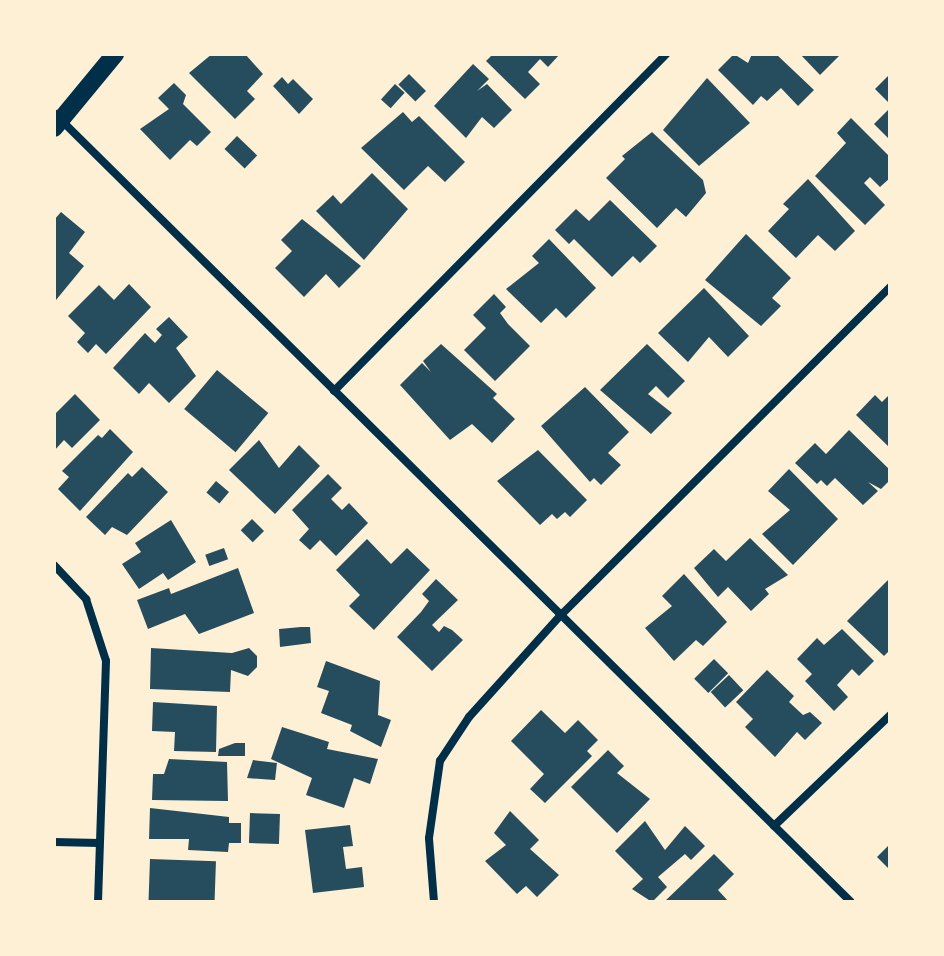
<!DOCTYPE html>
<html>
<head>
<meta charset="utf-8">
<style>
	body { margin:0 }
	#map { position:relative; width:944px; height:956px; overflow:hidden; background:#fdf0d5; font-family:"Titillium Web",sans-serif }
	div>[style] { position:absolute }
	.building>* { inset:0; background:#264d5e; transform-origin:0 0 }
	.minor>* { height:8px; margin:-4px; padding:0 4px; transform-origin:4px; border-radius:4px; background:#003049 }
	.primary>* { height:18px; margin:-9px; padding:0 9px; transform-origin:9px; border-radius:9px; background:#003049 }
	span { translate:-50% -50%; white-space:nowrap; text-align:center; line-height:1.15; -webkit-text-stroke:8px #fdf0d5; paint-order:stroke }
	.frame { position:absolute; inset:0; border:56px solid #fdf0d5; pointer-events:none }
</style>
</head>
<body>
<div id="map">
	<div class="building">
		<div style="clip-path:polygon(212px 54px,245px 54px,263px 74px,247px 91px,255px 99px,235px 119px,189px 73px)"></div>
		<div style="clip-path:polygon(493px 54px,560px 54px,548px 67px,540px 59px,528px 72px,540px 84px,525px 99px,486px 61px)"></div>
		<div style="clip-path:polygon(734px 54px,748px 63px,752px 54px,776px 54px,814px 90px,798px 106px,781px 88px,767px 101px,761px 96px,753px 105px,718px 70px)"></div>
		<div style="clip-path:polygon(800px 54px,841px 54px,820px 75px)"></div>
		<div style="clip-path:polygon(473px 64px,489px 79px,477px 91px,487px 84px,512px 110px,494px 128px,482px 117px,466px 138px,434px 106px)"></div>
		<div style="left:409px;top:74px;width:24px;height:15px;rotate:45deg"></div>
		<div style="clip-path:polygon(890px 74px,890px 104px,875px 89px)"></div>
		<div style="clip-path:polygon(282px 77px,288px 84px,293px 79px,313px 99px,299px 114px,273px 86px)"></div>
		<div style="clip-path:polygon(707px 78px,750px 123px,699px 166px,663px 130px)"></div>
		<div style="clip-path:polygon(174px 83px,186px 95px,183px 104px,211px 132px,197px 146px,190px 140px,170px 160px,140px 129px,169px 109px,158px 98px)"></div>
		<div style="left:395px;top:84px;width:13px;height:21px;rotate:42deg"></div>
		<div style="clip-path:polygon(890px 108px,890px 140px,874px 124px)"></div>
		<div style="clip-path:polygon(403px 112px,412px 122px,419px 116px,465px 162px,445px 182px,428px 166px,404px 190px,361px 148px)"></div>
		<div style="clip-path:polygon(851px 118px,890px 157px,890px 178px,880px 187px,870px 177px,864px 183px,885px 205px,865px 225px,815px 176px,846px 143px,837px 133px)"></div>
		<div style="clip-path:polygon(652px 132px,703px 180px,706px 193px,686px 217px,676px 208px,657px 228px,606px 178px,625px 159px,622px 156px)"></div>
		<div style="left:237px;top:136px;width:28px;height:18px;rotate:44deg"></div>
		<div style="clip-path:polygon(372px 173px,408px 209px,364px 260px,316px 211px,333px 195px,341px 204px)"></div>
		<div style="clip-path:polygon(808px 179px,855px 231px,835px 251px,818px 235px,796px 258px,768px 231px,789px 209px,783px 204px)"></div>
		<div style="clip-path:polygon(610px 200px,657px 246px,640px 263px,633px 256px,612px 277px,574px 239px,569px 244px,555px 230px,576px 209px,589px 221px)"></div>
		<div style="clip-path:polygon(61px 212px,85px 232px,69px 253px,84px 266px,56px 300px,54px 220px)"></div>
		<div style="clip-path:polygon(302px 219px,361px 266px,339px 288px,326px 274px,304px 297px,275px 268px,292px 251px,281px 240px)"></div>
		<div style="clip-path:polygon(746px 234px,791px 278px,772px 298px,781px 306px,761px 326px,705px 280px)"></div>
		<div style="clip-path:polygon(549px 239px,596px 288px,566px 318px,556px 308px,541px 323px,506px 289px,539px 263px,532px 256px)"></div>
		<div style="clip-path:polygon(129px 284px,151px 307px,106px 354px,96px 344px,88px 353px,77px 342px,85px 333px,68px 316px,99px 285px,114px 300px)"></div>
		<div style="clip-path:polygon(704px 288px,749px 336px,728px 357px,709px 337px,688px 362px,658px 333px)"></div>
		<div style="clip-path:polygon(494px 294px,506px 307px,500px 313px,508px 324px,530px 346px,495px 381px,464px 350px,486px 328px,473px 315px)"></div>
		<div style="clip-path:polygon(169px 317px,188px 337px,176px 348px,196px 376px,169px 403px,149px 383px,139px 394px,113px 368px,145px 333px,155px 343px,162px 335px,156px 329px)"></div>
		<div style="clip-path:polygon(441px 344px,497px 394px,493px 398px,515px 419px,492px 443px,472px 424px,450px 440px,400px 385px,422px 363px,431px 372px,423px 361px)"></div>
		<div style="clip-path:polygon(647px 344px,685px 381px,668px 398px,656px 386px,648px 394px,672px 413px,651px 434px,600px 390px)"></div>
		<div style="left:217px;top:370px;width:67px;height:51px;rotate:40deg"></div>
		<div style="clip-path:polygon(585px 387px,629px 432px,608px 453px,621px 465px,601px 485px,594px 478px,590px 482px,541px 426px)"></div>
		<div style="clip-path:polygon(75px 394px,100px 420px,72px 448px,64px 440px,54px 451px,54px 415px)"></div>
		<div style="clip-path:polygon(890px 394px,890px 448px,856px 415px,875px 395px,882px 402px)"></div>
		<div style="clip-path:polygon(110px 429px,133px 452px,80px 511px,58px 489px,69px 477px,62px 471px,98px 435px,102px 438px)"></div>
		<div style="clip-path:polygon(849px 430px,890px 470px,890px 480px,881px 489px,868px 482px,878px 491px,863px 505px,835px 478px,827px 486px,821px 480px,817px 484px,795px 463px,815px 443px,826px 454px)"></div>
		<div style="clip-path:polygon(259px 440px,279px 468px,299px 445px,320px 466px,275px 514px,229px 470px)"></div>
		<div style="clip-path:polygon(538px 450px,587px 500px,570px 517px,565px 512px,557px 519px,552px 514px,540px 525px,497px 481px)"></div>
		<div style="clip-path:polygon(142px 467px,168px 492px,127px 535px,112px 527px,105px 535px,86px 517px,128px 473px,132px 477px)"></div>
		<div style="clip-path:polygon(789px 469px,838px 519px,793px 565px,762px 534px,790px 510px,768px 491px)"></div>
		<div style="clip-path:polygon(328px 474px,342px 488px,331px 499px,342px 510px,349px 503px,368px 523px,336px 556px,320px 540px,310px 550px,299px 540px,309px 529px,292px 510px)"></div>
		<div style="left:216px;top:481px;width:17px;height:15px;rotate:40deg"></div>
		<div style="left:252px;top:519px;width:17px;height:16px;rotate:45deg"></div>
		<div style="clip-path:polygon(171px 520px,196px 562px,168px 580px,163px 573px,139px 589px,122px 564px,141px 552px,135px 543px)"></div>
		<div style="clip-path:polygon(750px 538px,788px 575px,765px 589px,769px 594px,751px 611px,728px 587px,718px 597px,694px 568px,714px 549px,726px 561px)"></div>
		<div style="clip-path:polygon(367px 539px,391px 564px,407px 548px,430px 570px,374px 630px,349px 606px,360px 595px,336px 570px)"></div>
		<div style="left:224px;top:548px;width:12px;height:20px;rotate:70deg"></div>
		<div style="clip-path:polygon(238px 568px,254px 613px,199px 634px,185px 614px,148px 629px,137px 600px,169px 588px,171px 594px)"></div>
		<div style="clip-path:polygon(684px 574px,727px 622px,703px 646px,696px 640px,674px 661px,645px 628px,672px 606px,662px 596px)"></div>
		<div style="clip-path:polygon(890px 578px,890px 650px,884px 656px,847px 621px)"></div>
		<div style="clip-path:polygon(436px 579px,458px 600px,432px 625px,439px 632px,444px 626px,452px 630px,463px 640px,432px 671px,397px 637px,421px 612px,429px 601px,422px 594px)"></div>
		<div style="clip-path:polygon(301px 627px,310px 627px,311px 643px,280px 647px,279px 629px)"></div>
		<div style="clip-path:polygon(842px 629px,874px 661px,859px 676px,852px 669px,837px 685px,848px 697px,834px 711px,805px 681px,812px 674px,797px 659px,817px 638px,824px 645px)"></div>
		<div style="clip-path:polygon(151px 648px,232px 653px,249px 648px,257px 656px,257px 667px,248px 676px,231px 670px,230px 692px,150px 689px)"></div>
		<div style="left:714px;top:659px;width:20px;height:28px;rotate:45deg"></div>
		<div style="clip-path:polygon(326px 661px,380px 681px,378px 715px,391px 720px,381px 747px,350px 731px,352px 725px,321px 713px,329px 691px,317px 687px)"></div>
		<div style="clip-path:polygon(767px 670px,794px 696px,789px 702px,803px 715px,810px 712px,822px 723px,805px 740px,797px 732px,775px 757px,745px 727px,753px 719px,736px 702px)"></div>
		<div style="left:729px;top:675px;width:21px;height:25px;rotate:47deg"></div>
		<div style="clip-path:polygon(153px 702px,217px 706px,216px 752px,174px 751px,175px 732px,152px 731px)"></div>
		<div style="clip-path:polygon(541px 710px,565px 733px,578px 720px,598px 740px,587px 751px,592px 756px,545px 803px,530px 789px,544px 774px,511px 741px)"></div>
		<div style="clip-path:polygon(282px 727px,329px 742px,327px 749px,378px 759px,370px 784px,354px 778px,344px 808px,306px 795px,312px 778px,271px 759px)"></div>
		<div style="clip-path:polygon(235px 743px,245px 743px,245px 756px,218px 756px,219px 749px)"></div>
		<div style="clip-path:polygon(608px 750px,624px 766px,617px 773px,650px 799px,617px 833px,571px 787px)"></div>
		<div style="clip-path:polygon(169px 759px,227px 762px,228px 801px,152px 800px,153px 774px,164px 774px)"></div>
		<div style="clip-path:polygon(253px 760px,277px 763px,275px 780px,247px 778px)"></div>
		<div style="clip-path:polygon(150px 808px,229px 817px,229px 823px,241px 823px,241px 843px,229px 843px,228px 852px,188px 850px,189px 839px,149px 839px)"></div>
		<div style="clip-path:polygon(510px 811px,539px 840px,530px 849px,559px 875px,537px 897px,526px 886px,517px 894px,485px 861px,506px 845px,494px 833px)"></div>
		<div style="left:250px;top:813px;width:30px;height:30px;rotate:2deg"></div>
		<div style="clip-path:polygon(645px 821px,665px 850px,685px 826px,705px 846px,691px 860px,685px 854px,658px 877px,667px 887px,652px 902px,632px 889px,643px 879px,615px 851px)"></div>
		<div style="clip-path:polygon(350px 825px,353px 846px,343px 847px,346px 869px,362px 867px,364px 887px,313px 893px,305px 830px)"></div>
		<div style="clip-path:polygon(890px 844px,890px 870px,877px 857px)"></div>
		<div style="clip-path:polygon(714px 854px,734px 874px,718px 890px,729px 902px,664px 902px)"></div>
		<div style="left:150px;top:859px;width:66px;height:41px;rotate:2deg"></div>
	</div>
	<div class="minor">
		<div style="left:54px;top:113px;width:1121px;rotate:44.71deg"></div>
		<div style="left:334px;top:391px;width:473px;rotate:-45.4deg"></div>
		<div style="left:54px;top:565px;width:47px;rotate:46.7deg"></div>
		<div style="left:86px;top:599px;width:65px;rotate:72.1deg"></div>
		<div style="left:106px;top:661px;width:241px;rotate:91.9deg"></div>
		<div style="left:774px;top:826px;width:161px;rotate:-43.7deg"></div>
		<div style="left:54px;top:842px;width:45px;rotate:1.3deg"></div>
		<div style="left:434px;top:902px;width:64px;rotate:-94.5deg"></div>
		<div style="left:429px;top:838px;width:78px;rotate:-81.9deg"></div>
		<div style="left:440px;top:761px;width:53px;rotate:-56.6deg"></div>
		<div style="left:469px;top:717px;width:137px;rotate:-48deg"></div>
		<div style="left:561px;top:615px;width:465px;rotate:-44.9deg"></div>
	</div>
	<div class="primary">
		<div style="left:54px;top:128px;width:96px;rotate:-50.5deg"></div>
	</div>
	<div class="frame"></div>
</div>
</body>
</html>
